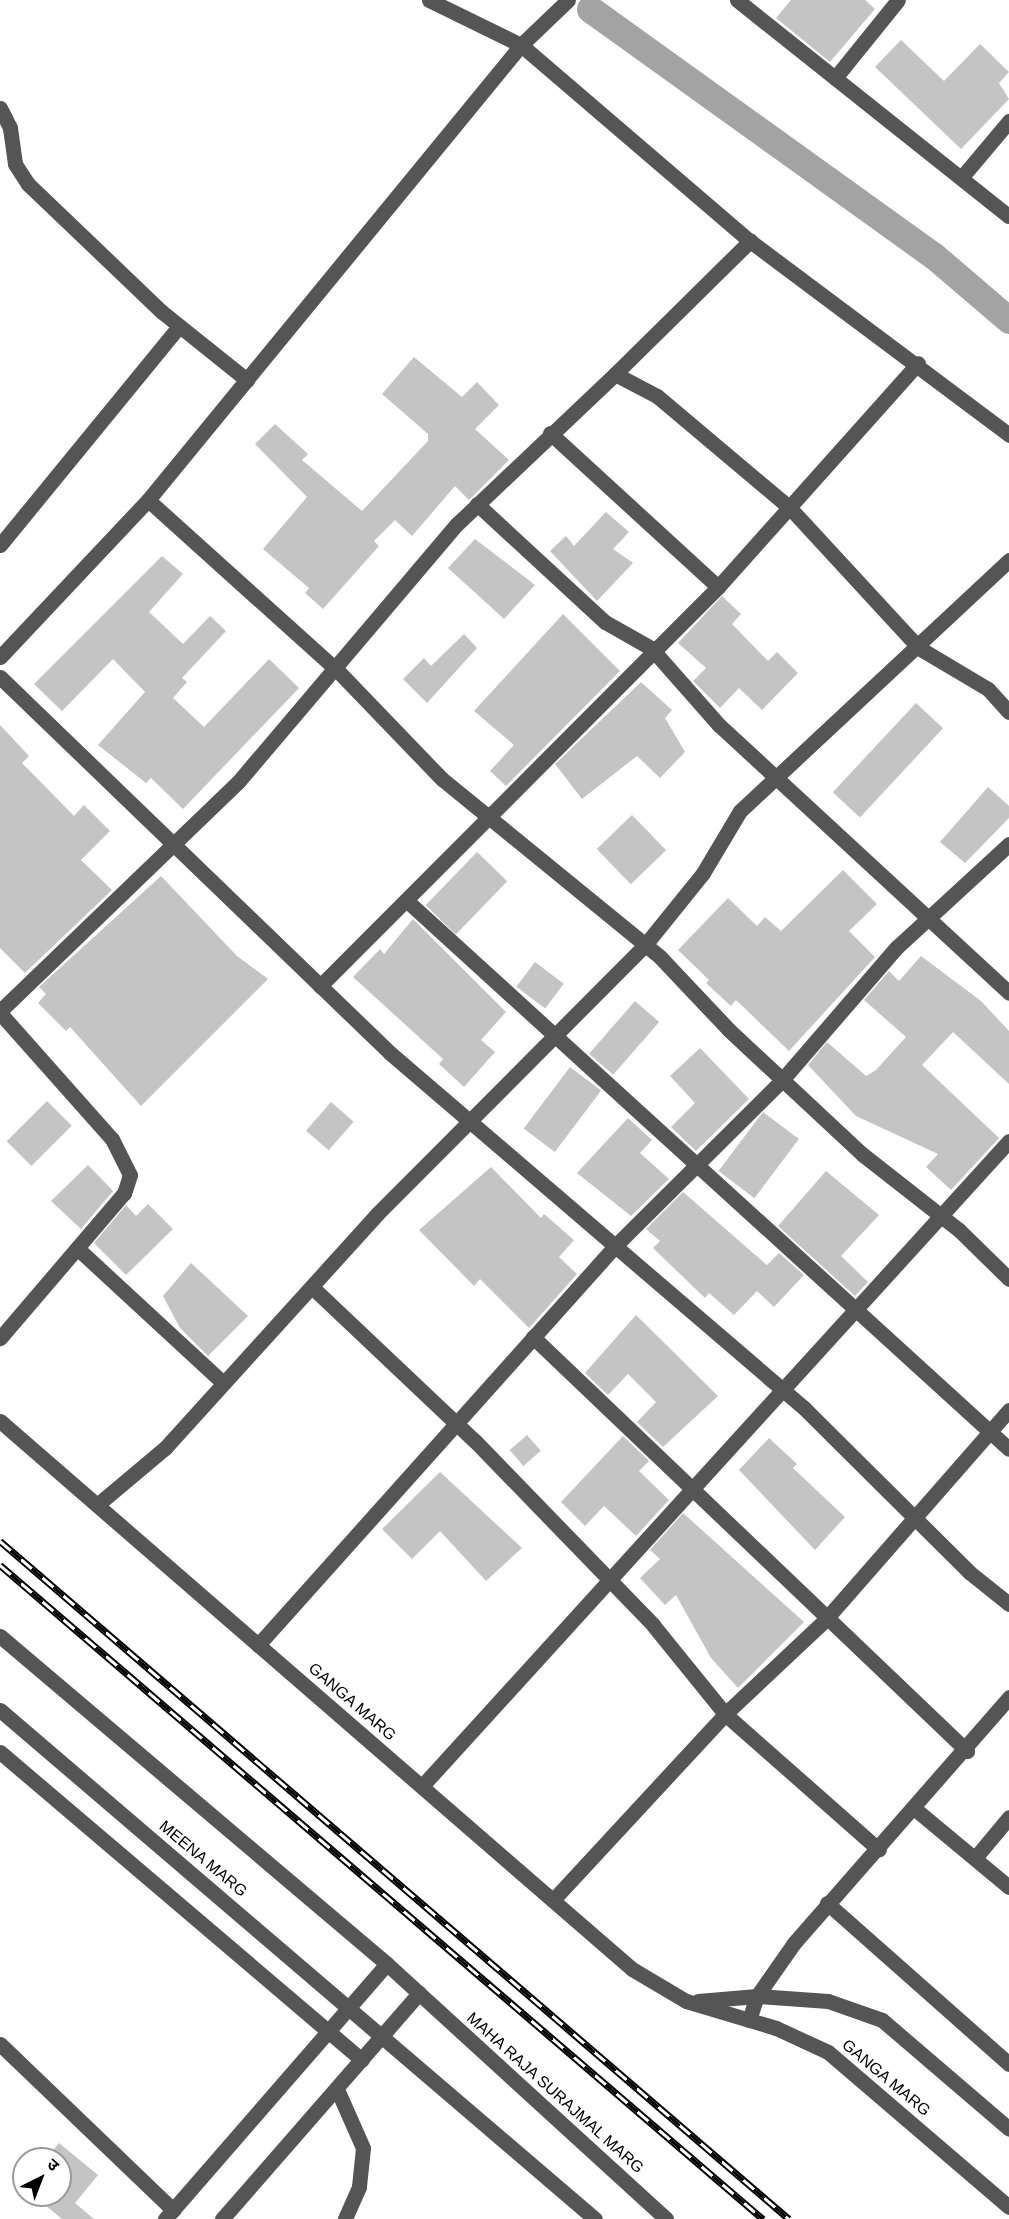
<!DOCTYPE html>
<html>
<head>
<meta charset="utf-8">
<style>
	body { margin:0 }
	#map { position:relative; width:1009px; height:2219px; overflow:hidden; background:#fff; font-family:Arial,"Noto Sans Devanagari",sans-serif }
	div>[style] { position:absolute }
	.canal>* { height:27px; margin:-13.5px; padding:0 13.5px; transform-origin:13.5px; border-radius:13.5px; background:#a3a3a3 }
	.building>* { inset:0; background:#c4c4c4; transform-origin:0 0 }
	.minor>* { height:15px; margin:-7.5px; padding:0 7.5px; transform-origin:7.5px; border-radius:7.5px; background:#555 }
	.rail>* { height:7px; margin-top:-3.5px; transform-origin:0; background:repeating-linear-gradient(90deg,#fff 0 14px,#000 0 28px); box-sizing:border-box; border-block:2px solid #000 }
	span { translate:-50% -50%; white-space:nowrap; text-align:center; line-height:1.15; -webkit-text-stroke:6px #fff; paint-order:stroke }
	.street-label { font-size:16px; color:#000 }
	.north { position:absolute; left:12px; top:2147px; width:60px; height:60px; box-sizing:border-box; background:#fff; border:2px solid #999; border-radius:50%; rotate:42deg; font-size:16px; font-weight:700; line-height:24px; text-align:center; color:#000 }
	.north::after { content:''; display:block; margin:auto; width:21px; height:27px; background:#000; clip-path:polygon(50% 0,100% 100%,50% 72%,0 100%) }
</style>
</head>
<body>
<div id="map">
	<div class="canal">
		<div style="left:590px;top:9px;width:423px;rotate:35.7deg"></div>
		<div style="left:934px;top:256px;width:99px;rotate:40.5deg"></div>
	</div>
	<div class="building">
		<div style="clip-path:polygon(791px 0,865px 0,875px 9px,830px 62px,776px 18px)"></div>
		<div style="clip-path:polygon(901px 40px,944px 81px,980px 44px,1009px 72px,999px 83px,1009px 99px,961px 149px,875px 67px)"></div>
		<div style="clip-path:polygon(414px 357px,462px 397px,477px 382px,499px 405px,475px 429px,509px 460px,469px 500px,455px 486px,412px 536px,395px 520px,374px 541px,379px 546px,323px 609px,305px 593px,309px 588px,263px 549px,307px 497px,255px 444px,275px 424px,308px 454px,302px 460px,362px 511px,428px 441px,428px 434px,382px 394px)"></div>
		<div style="clip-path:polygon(606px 512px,629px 532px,613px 549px,633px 563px,597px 601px,550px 551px,566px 536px,574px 546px)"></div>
		<div style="clip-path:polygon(475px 539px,535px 585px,504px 619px,448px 568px)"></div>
		<div style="clip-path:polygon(162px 556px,183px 574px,149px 612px,183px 644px,210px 616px,226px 631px,182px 678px,187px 682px,173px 698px,204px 727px,269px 659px,299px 688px,183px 809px,151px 778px,146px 783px,98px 745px,145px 692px,113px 659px,62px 711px,34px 684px)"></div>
		<div style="clip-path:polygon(722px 596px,741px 614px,732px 624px,768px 661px,777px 652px,798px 673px,762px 710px,739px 688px,720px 708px,693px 681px,706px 668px,678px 643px)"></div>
		<div style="clip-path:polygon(563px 614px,620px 671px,506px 786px,490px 771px,514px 745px,474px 711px)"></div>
		<div style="clip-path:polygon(464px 634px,477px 648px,427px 703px,403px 679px,424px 658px,431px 666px)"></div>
		<div style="clip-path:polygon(641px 682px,672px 710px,665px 718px,685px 752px,660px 778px,637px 756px,582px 799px,555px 764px)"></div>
		<div style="left:916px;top:703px;width:37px;height:122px;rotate:43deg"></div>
		<div style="clip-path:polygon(0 725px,29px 756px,22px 763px,74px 816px,84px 805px,110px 831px,81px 860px,112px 890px,25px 973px,0 948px)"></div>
		<div style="clip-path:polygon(988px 787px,1009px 806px,1009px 818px,965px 863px,940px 842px)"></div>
		<div style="left:632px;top:815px;width:49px;height:49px;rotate:46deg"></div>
		<div style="left:477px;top:852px;width:42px;height:74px;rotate:44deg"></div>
		<div style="clip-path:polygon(843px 870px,877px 904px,849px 931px,875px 957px,789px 1051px,736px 1000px,731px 1006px,706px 983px,709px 980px,678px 950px,728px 898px,757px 926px,765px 917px,781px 931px)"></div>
		<div style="clip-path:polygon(161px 876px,237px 956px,268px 979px,141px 1106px,70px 1027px,66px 1031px,38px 1003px,46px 994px,39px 987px)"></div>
		<div style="clip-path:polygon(413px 919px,506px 1012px,481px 1040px,495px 1052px,464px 1087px,439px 1064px,443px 1059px,353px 977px,380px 949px,384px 954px)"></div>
		<div style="clip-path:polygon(921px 956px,981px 1001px,1009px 1031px,1009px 1084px,953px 1032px,922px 1065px,999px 1138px,951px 1190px,926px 1167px,938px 1154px,856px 1116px,808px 1065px,827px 1042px,866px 1076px,876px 1070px,906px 1037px,864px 1000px,889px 971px,899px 981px)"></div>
		<div style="left:535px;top:962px;width:36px;height:31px;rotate:37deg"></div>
		<div style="left:635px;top:1001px;width:32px;height:70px;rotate:41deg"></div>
		<div style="clip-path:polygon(700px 1048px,749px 1099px,696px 1151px,671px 1127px,695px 1103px,670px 1076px)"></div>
		<div style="left:570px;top:1067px;width:39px;height:77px;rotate:37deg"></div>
		<div style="left:47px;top:1101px;width:35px;height:57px;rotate:45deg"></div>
		<div style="left:331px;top:1102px;width:30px;height:38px;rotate:41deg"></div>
		<div style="left:763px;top:1112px;width:45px;height:74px;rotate:37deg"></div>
		<div style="clip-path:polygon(628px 1118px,652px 1140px,640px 1153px,669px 1179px,631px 1216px,577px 1173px)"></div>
		<div style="clip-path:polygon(88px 1165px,113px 1191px,81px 1229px,51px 1201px)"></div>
		<div style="clip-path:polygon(491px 1167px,541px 1218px,544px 1214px,574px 1240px,559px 1257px,577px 1274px,529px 1328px,480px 1279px,474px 1286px,419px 1230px)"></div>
		<div style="clip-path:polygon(826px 1171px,879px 1215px,841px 1256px,868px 1282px,855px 1296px,778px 1226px)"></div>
		<div style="clip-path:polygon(683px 1192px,767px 1265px,779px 1253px,804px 1275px,774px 1307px,757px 1291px,734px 1315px,709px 1293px,705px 1298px,653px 1248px,660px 1241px,646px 1229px)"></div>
		<div style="clip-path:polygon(148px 1204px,173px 1229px,126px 1275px,94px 1243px,126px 1205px,136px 1216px)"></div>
		<div style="clip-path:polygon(191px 1263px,248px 1316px,208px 1356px,180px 1328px,163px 1296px)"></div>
		<div style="clip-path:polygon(636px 1315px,718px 1396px,663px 1447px,637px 1422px,656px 1402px,628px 1374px,608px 1395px,585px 1373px)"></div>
		<div style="left:527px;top:1435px;width:21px;height:23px;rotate:49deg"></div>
		<div style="clip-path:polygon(623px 1436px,649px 1461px,639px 1471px,669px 1500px,636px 1536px,604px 1506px,585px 1526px,561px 1502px)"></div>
		<div style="clip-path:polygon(769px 1438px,797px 1464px,793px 1468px,845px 1517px,815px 1550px,739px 1470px)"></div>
		<div style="clip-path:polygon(440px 1472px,522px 1548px,486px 1581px,440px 1531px,412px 1559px,382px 1529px)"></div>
		<div style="clip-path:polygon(683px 1513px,804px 1622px,738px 1688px,711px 1658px,676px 1595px,665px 1605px,640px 1578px,660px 1559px,650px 1550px)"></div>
		<div style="clip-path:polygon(59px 2143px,98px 2175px,75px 2203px,94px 2219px,62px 2219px,33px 2195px,60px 2195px,60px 2159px,46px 2159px)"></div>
	</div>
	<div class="minor">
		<div style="left:429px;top:0;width:102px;rotate:26.1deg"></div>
		<div style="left:521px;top:45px;width:301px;rotate:40.6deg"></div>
		<div style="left:750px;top:241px;width:324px;rotate:36.8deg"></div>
		<div style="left:737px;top:0;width:347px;rotate:38.5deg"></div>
		<div style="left:835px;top:78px;width:100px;rotate:-51.1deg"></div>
		<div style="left:0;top:108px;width:22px;rotate:63deg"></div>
		<div style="left:10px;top:128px;width:36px;rotate:82deg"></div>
		<div style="left:15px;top:164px;width:24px;rotate:57deg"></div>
		<div style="left:28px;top:184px;width:185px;rotate:43.7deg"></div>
		<div style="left:162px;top:312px;width:109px;rotate:38.7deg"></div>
		<div style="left:961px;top:178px;width:75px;rotate:-49.9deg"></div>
		<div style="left:615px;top:374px;width:190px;rotate:-44.6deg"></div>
		<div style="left:550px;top:433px;width:228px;rotate:42.5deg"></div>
		<div style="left:148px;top:500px;width:254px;rotate:42deg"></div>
		<div style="left:337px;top:670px;width:151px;rotate:46.1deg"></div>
		<div style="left:442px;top:779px;width:281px;rotate:39.2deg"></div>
		<div style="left:660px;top:957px;width:100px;rotate:46.6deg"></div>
		<div style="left:729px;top:1030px;width:182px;rotate:43deg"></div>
		<div style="left:862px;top:1154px;width:123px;rotate:38.1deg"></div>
		<div style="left:959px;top:1230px;width:70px;rotate:44.4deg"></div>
		<div style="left:477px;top:504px;width:174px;rotate:42.7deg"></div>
		<div style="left:605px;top:622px;width:53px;rotate:29.5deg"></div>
		<div style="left:651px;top:648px;width:103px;rotate:48.6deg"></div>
		<div style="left:719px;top:725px;width:395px;rotate:42.7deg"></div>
		<div style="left:0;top:545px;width:283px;rotate:-50.7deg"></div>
		<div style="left:0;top:657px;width:216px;rotate:-46.7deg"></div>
		<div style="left:148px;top:500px;width:588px;rotate:-50.66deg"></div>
		<div style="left:521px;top:45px;width:65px;rotate:-43.8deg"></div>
		<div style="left:0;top:677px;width:542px;rotate:43.95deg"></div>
		<div style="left:390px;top:1053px;width:545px;rotate:40.61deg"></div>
		<div style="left:804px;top:1408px;width:233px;rotate:44.8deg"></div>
		<div style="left:969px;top:1572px;width:51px;rotate:38.7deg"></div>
		<div style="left:406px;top:900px;width:815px;rotate:42.32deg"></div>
		<div style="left:320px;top:986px;width:564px;rotate:-45.07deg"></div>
		<div style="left:718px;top:587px;width:300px;rotate:-48.2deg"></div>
		<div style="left:0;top:1011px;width:330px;rotate:-43.9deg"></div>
		<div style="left:238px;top:782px;width:338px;rotate:-49.7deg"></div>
		<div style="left:457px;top:524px;width:218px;rotate:-43.5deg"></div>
		<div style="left:615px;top:374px;width:47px;rotate:27.6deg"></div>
		<div style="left:657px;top:396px;width:172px;rotate:40.1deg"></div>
		<div style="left:789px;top:507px;width:192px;rotate:47.3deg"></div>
		<div style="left:919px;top:648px;width:80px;rotate:30.7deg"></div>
		<div style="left:988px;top:689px;width:31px;rotate:48deg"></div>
		<div style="left:0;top:1013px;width:169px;rotate:48.4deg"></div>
		<div style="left:112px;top:1139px;width:40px;rotate:63.4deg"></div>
		<div style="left:130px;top:1175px;width:19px;rotate:108deg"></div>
		<div style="left:124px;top:1193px;width:191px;rotate:130.5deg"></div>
		<div style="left:77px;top:1248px;width:196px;rotate:42.7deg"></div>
		<div style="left:313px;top:1288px;width:223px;rotate:43.4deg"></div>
		<div style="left:475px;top:1441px;width:256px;rotate:45.9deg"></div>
		<div style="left:653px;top:1625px;width:114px;rotate:51deg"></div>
		<div style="left:725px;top:1714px;width:205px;rotate:41.4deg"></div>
		<div style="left:533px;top:1337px;width:600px;rotate:43.65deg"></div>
		<div style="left:0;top:1421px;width:836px;rotate:40.93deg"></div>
		<div style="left:632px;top:1969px;width:63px;rotate:30.7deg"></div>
		<div style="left:686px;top:2001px;width:94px;rotate:16.7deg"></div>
		<div style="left:776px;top:2028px;width:57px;rotate:24.8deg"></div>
		<div style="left:828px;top:2052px;width:238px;rotate:40.6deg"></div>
		<div style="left:97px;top:1505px;width:89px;rotate:-40deg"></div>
		<div style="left:165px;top:1448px;width:316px;rotate:-47.8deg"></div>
		<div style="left:377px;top:1214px;width:380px;rotate:-45.1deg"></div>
		<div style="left:645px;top:945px;width:92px;rotate:-51.1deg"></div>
		<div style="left:703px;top:873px;width:72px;rotate:-59.2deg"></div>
		<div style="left:740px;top:811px;width:368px;rotate:-43deg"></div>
		<div style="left:0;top:1636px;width:507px;rotate:40.28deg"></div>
		<div style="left:387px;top:1964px;width:378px;rotate:42.4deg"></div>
		<div style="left:258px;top:1645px;width:537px;rotate:-48.17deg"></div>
		<div style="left:616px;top:1245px;width:234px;rotate:-44.8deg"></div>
		<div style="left:782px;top:1080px;width:176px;rotate:-49.2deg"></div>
		<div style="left:897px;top:947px;width:152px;rotate:-42.6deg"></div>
		<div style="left:0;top:1710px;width:783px;rotate:40.55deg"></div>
		<div style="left:0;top:1752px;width:475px;rotate:40.4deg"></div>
		<div style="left:422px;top:1786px;width:872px;rotate:-47.7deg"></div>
		<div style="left:915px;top:1809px;width:122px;rotate:39.7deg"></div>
		<div style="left:975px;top:1858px;width:53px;rotate:-50.3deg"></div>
		<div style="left:553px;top:1900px;width:253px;rotate:-47.2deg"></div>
		<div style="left:725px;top:1714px;width:137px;rotate:-43.2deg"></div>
		<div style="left:825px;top:1620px;width:279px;rotate:-48.8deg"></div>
		<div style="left:827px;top:1903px;width:243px;rotate:41.5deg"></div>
		<div style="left:698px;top:2001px;width:59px;rotate:-4.8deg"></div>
		<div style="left:757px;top:1996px;width:71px;rotate:4deg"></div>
		<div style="left:828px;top:2001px;width:57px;rotate:19.4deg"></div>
		<div style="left:882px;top:2020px;width:167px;rotate:40.6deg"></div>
		<div style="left:749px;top:2020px;width:25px;rotate:-72deg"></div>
		<div style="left:757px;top:1996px;width:65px;rotate:-55.1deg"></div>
		<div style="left:794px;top:1943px;width:327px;rotate:-48.8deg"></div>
		<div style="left:0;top:2044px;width:240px;rotate:43.8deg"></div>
		<div style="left:337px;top:2089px;width:64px;rotate:66.2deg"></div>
		<div style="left:363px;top:2148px;width:39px;rotate:96deg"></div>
		<div style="left:359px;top:2187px;width:35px;rotate:114deg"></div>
		<div style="left:165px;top:2219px;width:338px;rotate:-49deg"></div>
		<div style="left:222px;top:2219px;width:300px;rotate:-48.9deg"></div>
	</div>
	<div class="rail">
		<div style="left:0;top:1541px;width:1040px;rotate:40.67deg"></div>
		<div style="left:0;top:1565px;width:1005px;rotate:40.6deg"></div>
	</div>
	<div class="street-label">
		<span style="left:352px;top:1702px;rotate:41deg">GANGA MARG</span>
		<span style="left:203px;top:1859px;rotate:40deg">MEENA MARG</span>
		<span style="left:886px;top:2078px;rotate:40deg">GANGA MARG</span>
		<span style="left:555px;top:2093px;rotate:42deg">MAHA RAJA SURAJMAL MARG</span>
	</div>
	<div class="north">उ</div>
</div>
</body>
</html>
